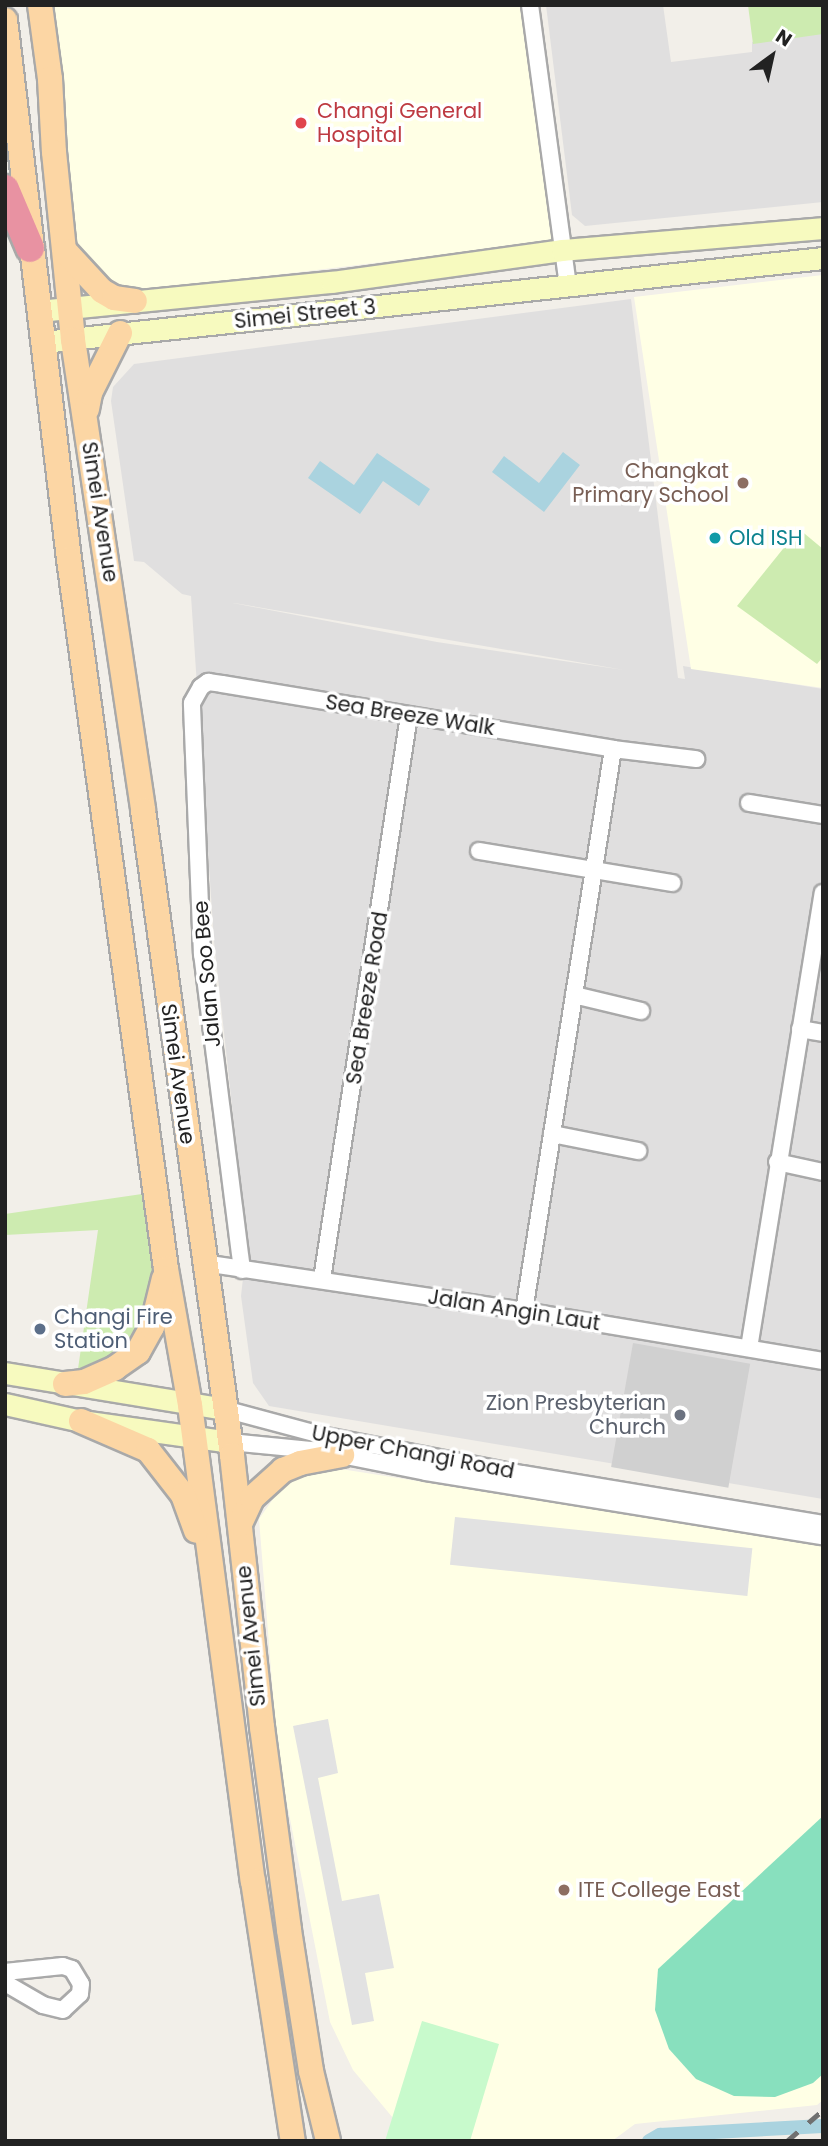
<!DOCTYPE html>
<html>
<head>
<meta charset="utf-8">
<style>
	body { margin:0 }
	#map { position:relative; width:828px; height:2146px; overflow:hidden; background:#f2efe9; font-family:Poppins,sans-serif }
	div>[style] { position:absolute }
	.residential>* { inset:0; background:#e0dfdf }
	.education>* { inset:0; background:#ffffe5 }
	.religious>* { inset:0; background:#d0d0d0; transform-origin:0 0 }
	.grass>* { inset:0; background:#cdebb0 }
	.park>* { inset:0; background:#c8facc }
	.pitch>* { inset:0; background:#88e0be }
	.parking>* { inset:0; background:#e2e2e2; transform-origin:0 0 }
	.water>* { inset:0; background:#aad3df }
	.canal>* { height:14px; margin:-7px; padding:0 7px; transform-origin:7px; border-radius:7px; background:#aad3df }
	.roads { filter:drop-shadow(2px 0 #a9a9a9) drop-shadow(-2px 0 #a9a9a9) drop-shadow(0 2px #a9a9a9) drop-shadow(0 -2px #a9a9a9) }
	.street>* { height:16px; margin:-8px; padding:0 8px; transform-origin:8px; border-radius:8px; background:#fff }
	.secondary>* { height:21px; margin:-10.5px; padding:0 10.5px; transform-origin:10.5px; border-radius:10.5px; background:#f7fabf }
	.primary>* { height:24px; margin:-12px; padding:0 12px; transform-origin:12px; border-radius:12px; background:#fcd6a4 }
	.highway>* { height:28px; margin:-14px; padding:0 14px; transform-origin:14px; border-radius:14px; background:#e892a2 }
	.rail>* { height:4.5px; margin-top:-2.25px; transform-origin:0; background:repeating-linear-gradient(90deg,#707070 0 14px,transparent 0 28px) }
	.dots>* { width:19px; height:19px; translate:-50% -50%; box-sizing:border-box; border:4px solid #fff; border-radius:50% }
	span { translate:-50% -50%; white-space:nowrap; text-align:center; line-height:1.15; -webkit-text-stroke:7px #fff; paint-order:stroke }
	.health-label { font-size:21px; color:#be3a42 }
	.left { translate:0 -50%; text-align:left }
	.street-label { font-size:21px; color:#222 }
	.education-label { font-size:21px; color:#785e54 }
	.right { translate:-100% -50%; text-align:right }
	.culture-label { font-size:21px; color:#0d838f }
	.service-label { font-size:21px; color:#4e5e75 }
	.worship-label { font-size:21px; color:#5b616d }
	.frame { position:absolute; inset:0; border:7px solid #222; pointer-events:none }
	.north { position:absolute; left:737px; top:21px; width:70px; height:70px; -webkit-text-stroke:5px #fff; paint-order:stroke; rotate:33deg; font-size:19px; font-weight:700; line-height:28px; text-align:center; color:#222 }
	.north::after { content:''; display:block; margin:auto; width:24px; height:32px; background:#222; clip-path:polygon(50% 0,100% 100%,50% 72%,0 100%) }
</style>
</head>
<body>
<div id="map">
	<div class="residential">
		<div style="clip-path:polygon(546px 5px,663px 5px,671px 62px,752px 52px,752px 42px,823px 33px,823px 202px,585px 226px,572px 215px)"></div>
		<div style="clip-path:polygon(evenodd,631px 299px,678px 678px,685px 679px,683px 666px,823px 689px,823px 1499px,269px 1406px,253px 1383px,241px 1296px,247px 1243px,214px 941px,191px 596px,182px 594px,144px 562px,134px 561px,111px 401px,113px 387px,134px 364px,631px 299px,233px 603px,234px 603px,624px 670px,437px 642px,233px 603px)"></div>
	</div>
	<div class="education">
		<div style="clip-path:polygon(46px 5px,523px 5px,556px 241px,135px 292px,116px 292px,80px 263px)"></div>
		<div style="clip-path:polygon(823px 275px,823px 688px,691px 669px,634px 297px)"></div>
		<div style="clip-path:polygon(322px 1466px,823px 1545px,823px 2100px,817px 2105px,635px 2124px,612px 2141px,426px 2141px,393px 2118px,353px 2070px,330px 2022px,278px 1758px,259px 1519px,278px 1492px,298px 1477px)"></div>
	</div>
	<div class="religious">
		<div style="left:633px;top:1343px;width:119px;height:126px;rotate:10deg"></div>
	</div>
	<div class="grass">
		<div style="clip-path:polygon(748px 5px,823px 5px,823px 34px,753px 44px)"></div>
		<div style="clip-path:polygon(799px 529px,823px 549px,823px 657px,817px 664px,737px 606px)"></div>
		<div style="clip-path:polygon(142px 1194px,155px 1271px,142px 1321px,131px 1342px,110px 1357px,78px 1369px,98px 1230px,5px 1235px,5px 1214px)"></div>
	</div>
	<div class="park">
		<div style="clip-path:polygon(422px 2021px,499px 2044px,470px 2141px,385px 2141px)"></div>
	</div>
	<div class="pitch">
		<div style="clip-path:polygon(823px 1816px,823px 2074px,813px 2083px,775px 2097px,734px 2096px,696px 2079px,669px 2049px,655px 2010px,658px 1969px)"></div>
	</div>
	<div class="parking">
		<div style="left:455px;top:1517px;width:299px;height:48px;rotate:6deg"></div>
		<div style="clip-path:polygon(328px 1719px,338px 1773px,318px 1778px,342px 1901px,379px 1894px,394px 1968px,365px 1973px,374px 2021px,352px 2025px,293px 1726px)"></div>
	</div>
	<div class="water">
		<div style="clip-path:polygon(563px 452px,580px 465px,544px 512px,492px 472px,504px 456px,539px 483px)"></div>
		<div style="clip-path:polygon(377px 453px,430px 489px,419px 506px,383px 481px,360px 514px,308px 478px,320px 461px,354px 485px)"></div>
	</div>
	<div class="canal">
		<div style="left:649px;top:2141px;width:13px;rotate:-29deg"></div>
		<div style="left:660px;top:2135px;width:163px;rotate:-3.2deg"></div>
	</div>
	<div class="roads">
		<div class="street">
			<div style="left:530px;top:5px;width:285px;rotate:82.3deg"></div>
			<div style="left:749px;top:803px;width:75px;rotate:9.2deg"></div>
			<div style="left:479px;top:851px;width:196px;rotate:9.4deg"></div>
			<div style="left:574px;top:995px;width:69px;rotate:13.4deg"></div>
			<div style="left:800px;top:1029px;width:23px;rotate:10deg"></div>
			<div style="left:552px;top:1134px;width:88px;rotate:11.2deg"></div>
			<div style="left:777px;top:1162px;width:47px;rotate:12.3deg"></div>
			<div style="left:204px;top:1263px;width:324px;rotate:8.5deg"></div>
			<div style="left:524px;top:1311px;width:303px;rotate:9.5deg"></div>
			<div style="left:242px;top:1270px;width:318px;rotate:-97.2deg"></div>
			<div style="left:202px;top:955px;width:252px;rotate:-92.3deg"></div>
			<div style="left:192px;top:703px;width:18px;rotate:-61deg"></div>
			<div style="left:201px;top:687px;width:9px;rotate:-36deg"></div>
			<div style="left:208px;top:682px;width:14px;rotate:8deg"></div>
			<div style="left:222px;top:684px;width:396px;rotate:9.4deg"></div>
			<div style="left:613px;top:749px;width:84px;rotate:6.9deg"></div>
			<div style="left:322px;top:1279px;width:570px;rotate:-81.22deg"></div>
			<div style="left:524px;top:1311px;width:569px;rotate:-81deg"></div>
			<div style="left:749px;top:1348px;width:461px;rotate:-80.8deg"></div>
			<div style="left:224px;top:1409px;width:100px;rotate:15deg"></div>
			<div style="left:321px;top:1435px;width:205px;rotate:11deg"></div>
			<div style="left:522px;top:1474px;width:305px;rotate:9.4deg"></div>
			<div style="left:230px;top:1442px;width:91px;rotate:5.6deg"></div>
			<div style="left:321px;top:1451px;width:107px;rotate:11.3deg"></div>
			<div style="left:426px;top:1472px;width:402px;rotate:9.2deg"></div>
			<div style="left:5px;top:1972px;width:58px;rotate:-5.9deg"></div>
			<div style="left:63px;top:1966px;width:9px;rotate:18deg"></div>
			<div style="left:72px;top:1969px;width:17px;rotate:59deg"></div>
			<div style="left:81px;top:1984px;width:10px;rotate:96deg"></div>
			<div style="left:80px;top:1994px;width:23px;rotate:137deg"></div>
			<div style="left:63px;top:2010px;width:21px;rotate:-166deg"></div>
			<div style="left:43px;top:2005px;width:44px;rotate:-149.9deg"></div>
		</div>
		<div class="secondary">
			<div style="left:39px;top:311px;width:294px;rotate:-5.7deg"></div>
			<div style="left:332px;top:282px;width:232px;rotate:-7.9deg"></div>
			<div style="left:562px;top:250px;width:262px;rotate:-4.8deg"></div>
			<div style="left:43px;top:342px;width:785px;rotate:-6.15deg"></div>
			<div style="left:5px;top:1373px;width:222px;rotate:9.3deg"></div>
			<div style="left:5px;top:1404px;width:78px;rotate:12.6deg"></div>
			<div style="left:81px;top:1421px;width:150px;rotate:8deg"></div>
		</div>
		<div class="primary">
			<div style="left:40px;top:5px;width:75px;rotate:82.3deg"></div>
			<div style="left:50px;top:79px;width:73px;rotate:86.9deg"></div>
			<div style="left:54px;top:152px;width:189px;rotate:84.2deg"></div>
			<div style="left:73px;top:340px;width:475px;rotate:81.5deg"></div>
			<div style="left:143px;top:810px;width:651px;rotate:82.14deg"></div>
			<div style="left:232px;top:1455px;width:274px;rotate:83.7deg"></div>
			<div style="left:262px;top:1727px;width:205px;rotate:82.4deg"></div>
			<div style="left:289px;top:1930px;width:143px;rotate:81.1deg"></div>
			<div style="left:311px;top:2071px;width:72px;rotate:76.3deg"></div>
			<div style="left:5px;top:20px;width:543px;rotate:83.23deg"></div>
			<div style="left:69px;top:559px;width:717px;rotate:82.22deg"></div>
			<div style="left:166px;top:1269px;width:138px;rotate:80deg"></div>
			<div style="left:190px;top:1405px;width:480px;rotate:82.5deg"></div>
			<div style="left:253px;top:1881px;width:263px;rotate:81.3deg"></div>
			<div style="left:65px;top:251px;width:54px;rotate:47.2deg"></div>
			<div style="left:102px;top:291px;width:14px;rotate:30deg"></div>
			<div style="left:114px;top:298px;width:21px;rotate:8deg"></div>
			<div style="left:87px;top:409px;width:16px;rotate:-79deg"></div>
			<div style="left:90px;top:393px;width:67px;rotate:-63.4deg"></div>
			<div style="left:65px;top:1384px;width:19px;rotate:-6deg"></div>
			<div style="left:84px;top:1382px;width:34px;rotate:-24deg"></div>
			<div style="left:115px;top:1368px;width:28px;rotate:-35deg"></div>
			<div style="left:138px;top:1352px;width:29px;rotate:-61deg"></div>
			<div style="left:152px;top:1327px;width:50px;rotate:-76.2deg"></div>
			<div style="left:81px;top:1421px;width:73px;rotate:23.4deg"></div>
			<div style="left:148px;top:1450px;width:57px;rotate:52.1deg"></div>
			<div style="left:183px;top:1495px;width:38px;rotate:70deg"></div>
			<div style="left:240px;top:1524px;width:29px;rotate:-65deg"></div>
			<div style="left:252px;top:1498px;width:42px;rotate:-42.1deg"></div>
			<div style="left:283px;top:1470px;width:18px;rotate:-22deg"></div>
			<div style="left:300px;top:1463px;width:43px;rotate:-10.8deg"></div>
		</div>
		<div class="highway">
			<div style="left:5px;top:189px;width:64px;rotate:67deg"></div>
		</div>
	</div>
	<div class="rail">
		<div style="left:787px;top:2141px;width:48px;rotate:-40.7deg"></div>
	</div>
	<div class="dots">
		<div style="left:301px;top:123px;background:#e0444e"></div>
		<div style="left:743px;top:483px;background:#8d6e63"></div>
		<div style="left:715px;top:538px;background:#0f9aa8"></div>
		<div style="left:40px;top:1329px;background:#5c6f8a"></div>
		<div style="left:680px;top:1415px;background:#6b7280"></div>
		<div style="left:564px;top:1890px;background:#8d6e63"></div>
	</div>
	<div class="health-label">
		<span class="left" style="left:317px;top:123px">Changi General<br>Hospital</span>
	</div>
	<div class="street-label">
		<span style="left:305px;top:314px;rotate:-6deg">Simei Street 3</span>
		<span style="left:100px;top:512px;rotate:81deg">Simei Avenue</span>
		<span style="left:410px;top:715px;rotate:9deg">Sea Breeze Walk</span>
		<span style="left:207px;top:974px;rotate:-95deg">Jalan Soo Bee</span>
		<span style="left:367px;top:998px;rotate:-81deg">Sea Breeze Road</span>
		<span style="left:178px;top:1074px;rotate:82deg">Simei Avenue</span>
		<span style="left:514px;top:1310px;rotate:9deg">Jalan Angin Laut</span>
		<span style="left:413px;top:1452px;rotate:11deg">Upper Changi Road</span>
		<span style="left:251px;top:1636px;rotate:-96deg">Simei Avenue</span>
	</div>
	<div class="education-label">
		<span class="right" style="left:729px;top:483px">Changkat<br>Primary School</span>
		<span class="left" style="left:578px;top:1890px">ITE College East</span>
	</div>
	<div class="culture-label">
		<span class="left" style="left:729px;top:538px">Old ISH</span>
	</div>
	<div class="service-label">
		<span class="left" style="left:54px;top:1329px">Changi Fire<br>Station</span>
	</div>
	<div class="worship-label">
		<span class="right" style="left:666px;top:1415px">Zion Presbyterian<br>Church</span>
	</div>
	<div class="frame"></div>
	<div class="north">N</div>
</div>
</body>
</html>
